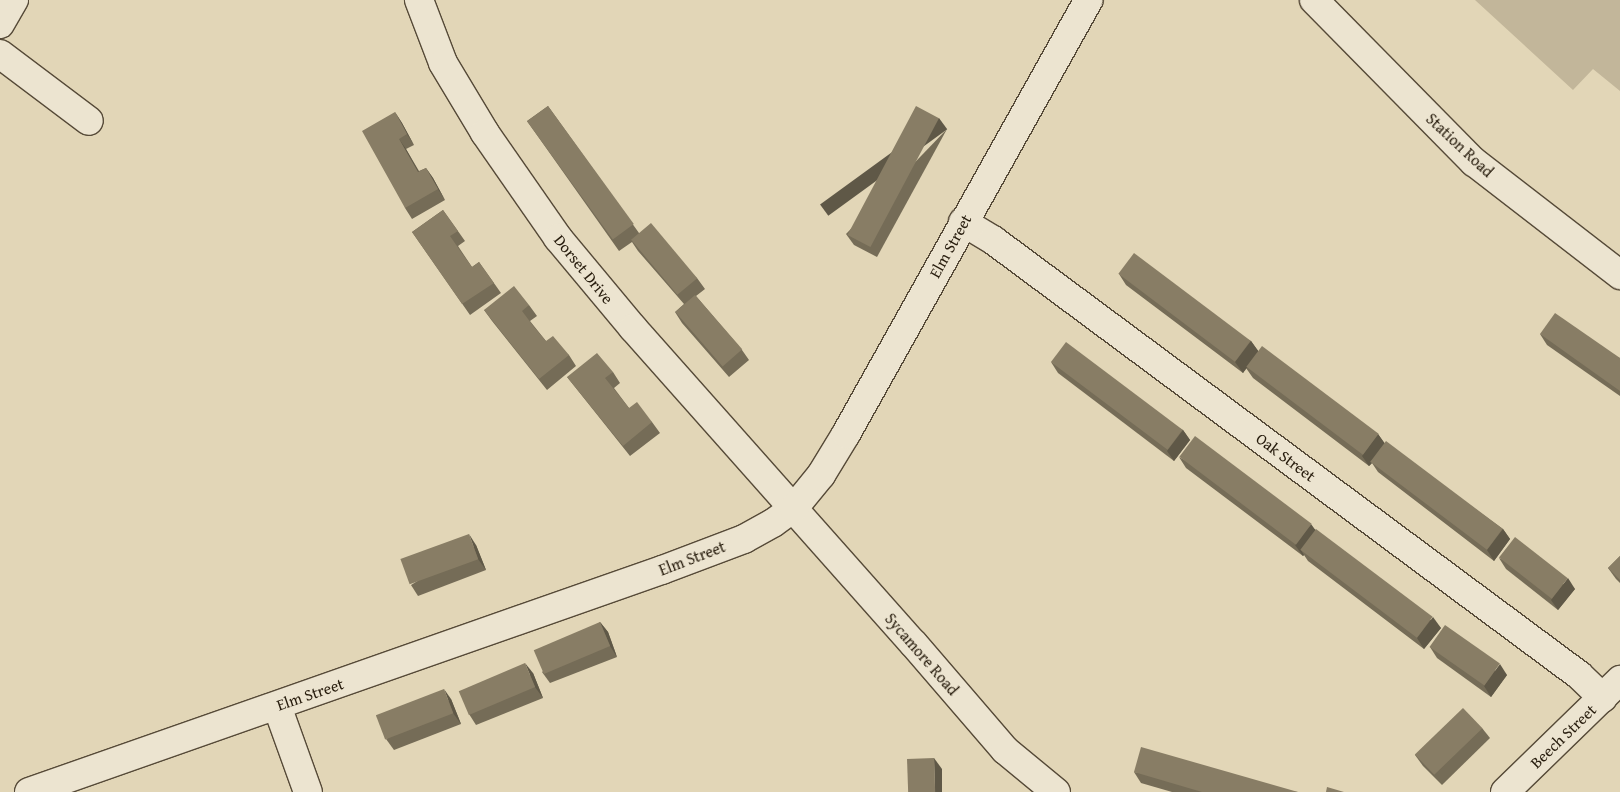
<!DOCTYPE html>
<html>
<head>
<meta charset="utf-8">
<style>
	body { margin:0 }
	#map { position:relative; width:1620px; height:792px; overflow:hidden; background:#e2d6b7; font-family:"Gentium Book Plus",serif }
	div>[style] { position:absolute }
	.green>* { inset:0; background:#c2b69a }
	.roads { filter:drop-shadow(1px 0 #564a38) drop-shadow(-1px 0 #564a38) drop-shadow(0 1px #564a38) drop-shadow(0 -1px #564a38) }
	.minor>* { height:28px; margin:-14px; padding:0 14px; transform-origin:14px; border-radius:14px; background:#ece4d0 }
	.tertiary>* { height:28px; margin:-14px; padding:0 14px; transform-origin:14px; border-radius:14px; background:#ece4d0 }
	.wall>* { inset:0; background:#756c57 }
	.shaded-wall>* { inset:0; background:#5f5847; transform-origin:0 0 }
	.building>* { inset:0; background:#887d65; transform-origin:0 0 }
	span { translate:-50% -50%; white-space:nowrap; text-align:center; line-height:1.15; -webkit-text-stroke:4px #ece4d0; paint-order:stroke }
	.street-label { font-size:16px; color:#271c0d }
</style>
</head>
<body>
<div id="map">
	<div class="green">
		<div style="clip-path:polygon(1475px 0,1620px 0,1620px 91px,1593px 69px,1573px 90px)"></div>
	</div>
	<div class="roads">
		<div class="minor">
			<div style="left:419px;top:0;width:67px;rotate:69.1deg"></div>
			<div style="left:443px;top:63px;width:82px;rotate:59deg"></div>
			<div style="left:485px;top:133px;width:128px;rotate:55.2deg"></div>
			<div style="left:558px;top:238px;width:117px;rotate:50.2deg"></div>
			<div style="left:633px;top:328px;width:421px;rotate:48.4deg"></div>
			<div style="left:913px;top:643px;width:141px;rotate:49.3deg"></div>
			<div style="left:1005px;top:750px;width:66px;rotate:39.5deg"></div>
			<div style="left:0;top:24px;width:28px;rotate:-60deg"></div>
			<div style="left:0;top:54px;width:111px;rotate:37deg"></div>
			<div style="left:963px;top:222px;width:35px;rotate:31deg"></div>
			<div style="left:993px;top:240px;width:730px;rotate:36.59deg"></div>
			<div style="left:1579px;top:675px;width:33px;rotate:44deg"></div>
			<div style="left:277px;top:706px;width:91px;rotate:70.2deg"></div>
			<div style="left:1505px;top:792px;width:161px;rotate:-44.2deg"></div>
		</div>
		<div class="tertiary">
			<div style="left:1314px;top:0;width:228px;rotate:45.4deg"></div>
			<div style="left:1474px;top:162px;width:185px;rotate:37.7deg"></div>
			<div style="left:29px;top:792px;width:671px;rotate:-19.33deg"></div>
			<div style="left:662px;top:570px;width:88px;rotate:-20.7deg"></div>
			<div style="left:744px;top:539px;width:33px;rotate:-29deg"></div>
			<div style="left:773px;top:523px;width:26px;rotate:-36deg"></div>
			<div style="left:794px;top:508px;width:43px;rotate:-50.7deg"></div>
			<div style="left:821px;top:475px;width:48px;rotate:-58.6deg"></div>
			<div style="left:846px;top:434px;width:497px;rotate:-60.8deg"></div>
		</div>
	</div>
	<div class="wall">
		<div style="clip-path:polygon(548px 106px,639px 233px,697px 278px,705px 289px,696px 296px,742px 350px,749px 360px,729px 377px,682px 323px,675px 312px,684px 304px,638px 251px,632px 242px,619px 251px,527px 121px)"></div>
		<div style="clip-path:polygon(395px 112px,402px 123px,414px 145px,406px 149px,419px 171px,426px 168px,433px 178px,445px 200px,412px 219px,405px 208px)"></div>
		<div style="clip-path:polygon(947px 129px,877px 257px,854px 245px,846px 234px)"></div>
		<div style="clip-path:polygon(443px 210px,465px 241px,458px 246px,472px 267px,479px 262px,501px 293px,470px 315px,412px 232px)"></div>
		<div style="clip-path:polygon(1119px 274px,1251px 341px,1258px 351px,1378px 434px,1384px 443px,1503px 529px,1510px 539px,1494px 561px,1378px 472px,1372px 463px,1369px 466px,1253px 378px,1246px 368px,1243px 373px,1126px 285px)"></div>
		<div style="clip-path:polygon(529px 305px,537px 316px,530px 321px,546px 341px,569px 355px,576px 366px,547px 390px,492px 321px,484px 310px)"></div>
		<div style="clip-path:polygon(1540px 334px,1620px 358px,1620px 396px,1547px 345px)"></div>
		<div style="clip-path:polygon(1051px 362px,1183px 430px,1190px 440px,1174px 461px,1058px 373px)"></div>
		<div style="clip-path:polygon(613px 372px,620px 383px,614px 388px,629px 408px,652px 422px,660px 433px,630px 456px,575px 387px,567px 377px)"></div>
		<div style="clip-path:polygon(1179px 457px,1316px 530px,1441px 628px,1424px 649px,1308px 561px,1304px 555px,1303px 556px,1186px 468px)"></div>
		<div style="clip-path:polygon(476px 545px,486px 570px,418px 596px,411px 585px)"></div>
		<div style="clip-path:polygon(1620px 556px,1620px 583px,1616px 579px,1608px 568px)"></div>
		<div style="clip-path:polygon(1499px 558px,1575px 589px,1558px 610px,1506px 569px)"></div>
		<div style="clip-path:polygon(600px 622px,608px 632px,617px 657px,550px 683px,542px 672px)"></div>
		<div style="clip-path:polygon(1430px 647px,1507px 675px,1491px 697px,1437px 658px)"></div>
		<div style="clip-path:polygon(533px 673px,543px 698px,476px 725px,469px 714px)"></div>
		<div style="clip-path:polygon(451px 699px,461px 724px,394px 750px,386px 739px)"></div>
		<div style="clip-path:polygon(1482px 728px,1490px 738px,1442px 785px,1423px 766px,1415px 755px)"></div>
		<div style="clip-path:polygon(1134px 772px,1298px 792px,1172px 792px,1141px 783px)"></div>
	</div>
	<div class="shaded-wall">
		<div style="clip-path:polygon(395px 112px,402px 123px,414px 145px,407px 134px)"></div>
		<div style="left:939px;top:118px;width:14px;height:147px;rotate:54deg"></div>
		<div style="clip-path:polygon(399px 139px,406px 149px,425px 183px,418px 172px)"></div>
		<div style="clip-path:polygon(426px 168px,433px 178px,445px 200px,438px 189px)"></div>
		<div style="clip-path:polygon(1251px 341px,1259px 352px,1243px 373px,1235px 362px)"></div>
		<div style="clip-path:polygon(1183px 430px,1190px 440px,1174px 461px,1167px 451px)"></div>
		<div style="clip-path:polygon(1378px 434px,1386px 445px,1370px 462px,1372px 463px,1369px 466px,1362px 456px)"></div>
		<div style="clip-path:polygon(1311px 524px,1319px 535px,1301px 550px,1304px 555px,1303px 556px,1295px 545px)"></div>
		<div style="clip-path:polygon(1503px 529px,1510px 539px,1494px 561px,1487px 550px)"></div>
		<div style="clip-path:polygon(469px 534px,476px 545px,486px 570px,478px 559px)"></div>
		<div style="clip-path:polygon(1568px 578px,1575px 589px,1558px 610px,1551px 600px)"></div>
		<div style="clip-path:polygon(1433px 617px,1441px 628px,1424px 649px,1417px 638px)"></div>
		<div style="clip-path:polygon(600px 622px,608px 632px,617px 657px,610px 646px)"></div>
		<div style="clip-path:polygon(525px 663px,533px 673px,543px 698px,535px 687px)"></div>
		<div style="clip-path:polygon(1500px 664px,1507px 675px,1491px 697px,1484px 686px)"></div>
		<div style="clip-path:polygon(444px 689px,451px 699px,461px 724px,453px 713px)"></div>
		<div style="clip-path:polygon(934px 758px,942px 769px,942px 792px,935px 792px)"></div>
	</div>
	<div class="building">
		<div style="left:548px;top:106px;width:146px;height:26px;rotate:54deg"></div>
		<div style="left:916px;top:106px;width:26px;height:146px;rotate:28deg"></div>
		<div style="clip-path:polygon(395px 112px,407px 134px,399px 139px,418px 172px,426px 168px,438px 189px,405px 208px,362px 131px)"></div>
		<div style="clip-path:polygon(443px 210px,458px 231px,450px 236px,461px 252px,472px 267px,479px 262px,494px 283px,462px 304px,412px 232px)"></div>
		<div style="left:651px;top:223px;width:72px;height:26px;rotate:50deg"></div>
		<div style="left:1134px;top:253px;width:146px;height:26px;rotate:37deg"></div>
		<div style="clip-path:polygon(514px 286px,529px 305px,522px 311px,534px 327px,546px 341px,553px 336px,569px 355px,539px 379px,484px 310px)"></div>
		<div style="left:695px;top:295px;width:72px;height:26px;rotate:49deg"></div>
		<div style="clip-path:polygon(1555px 313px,1620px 358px,1620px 391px,1540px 334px)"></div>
		<div style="left:1066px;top:342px;width:146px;height:25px;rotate:37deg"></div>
		<div style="left:1262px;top:346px;width:146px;height:26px;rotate:37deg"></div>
		<div style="clip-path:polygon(597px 353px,613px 372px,605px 378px,629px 408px,637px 402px,652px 422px,623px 446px,567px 377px)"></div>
		<div style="left:1195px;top:436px;width:146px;height:26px;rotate:37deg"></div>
		<div style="left:1386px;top:441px;width:146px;height:26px;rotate:37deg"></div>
		<div style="left:1316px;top:529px;width:146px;height:26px;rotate:37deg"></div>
		<div style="left:469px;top:534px;width:27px;height:73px;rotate:70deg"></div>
		<div style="left:1515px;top:537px;width:67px;height:26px;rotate:38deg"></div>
		<div style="clip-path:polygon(1620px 556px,1620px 580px,1608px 568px)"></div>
		<div style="left:600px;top:622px;width:26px;height:72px;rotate:67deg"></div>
		<div style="left:1445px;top:625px;width:67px;height:27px;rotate:35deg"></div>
		<div style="left:525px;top:663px;width:26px;height:72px;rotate:67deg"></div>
		<div style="left:444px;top:689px;width:26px;height:73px;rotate:69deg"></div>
		<div style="left:1463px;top:708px;width:28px;height:67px;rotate:46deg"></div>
		<div style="clip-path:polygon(1141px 747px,1298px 792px,1202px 792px,1134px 772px)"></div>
		<div style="left:934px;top:758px;width:34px;height:27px;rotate:88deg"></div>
		<div style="clip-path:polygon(1327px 787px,1344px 792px,1326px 792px)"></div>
	</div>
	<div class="street-label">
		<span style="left:1460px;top:145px;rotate:43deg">Station Road</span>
		<span style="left:950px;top:246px;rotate:-61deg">Elm Street</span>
		<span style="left:584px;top:269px;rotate:51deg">Dorset Drive</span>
		<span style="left:1286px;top:457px;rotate:37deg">Oak Street</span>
		<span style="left:692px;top:558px;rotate:-21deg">Elm Street</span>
		<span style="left:922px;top:654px;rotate:49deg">Sycamore Road</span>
		<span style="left:310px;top:694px;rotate:-19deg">Elm Street</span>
		<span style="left:1563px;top:736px;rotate:-44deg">Beech Street</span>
	</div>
</div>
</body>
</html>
